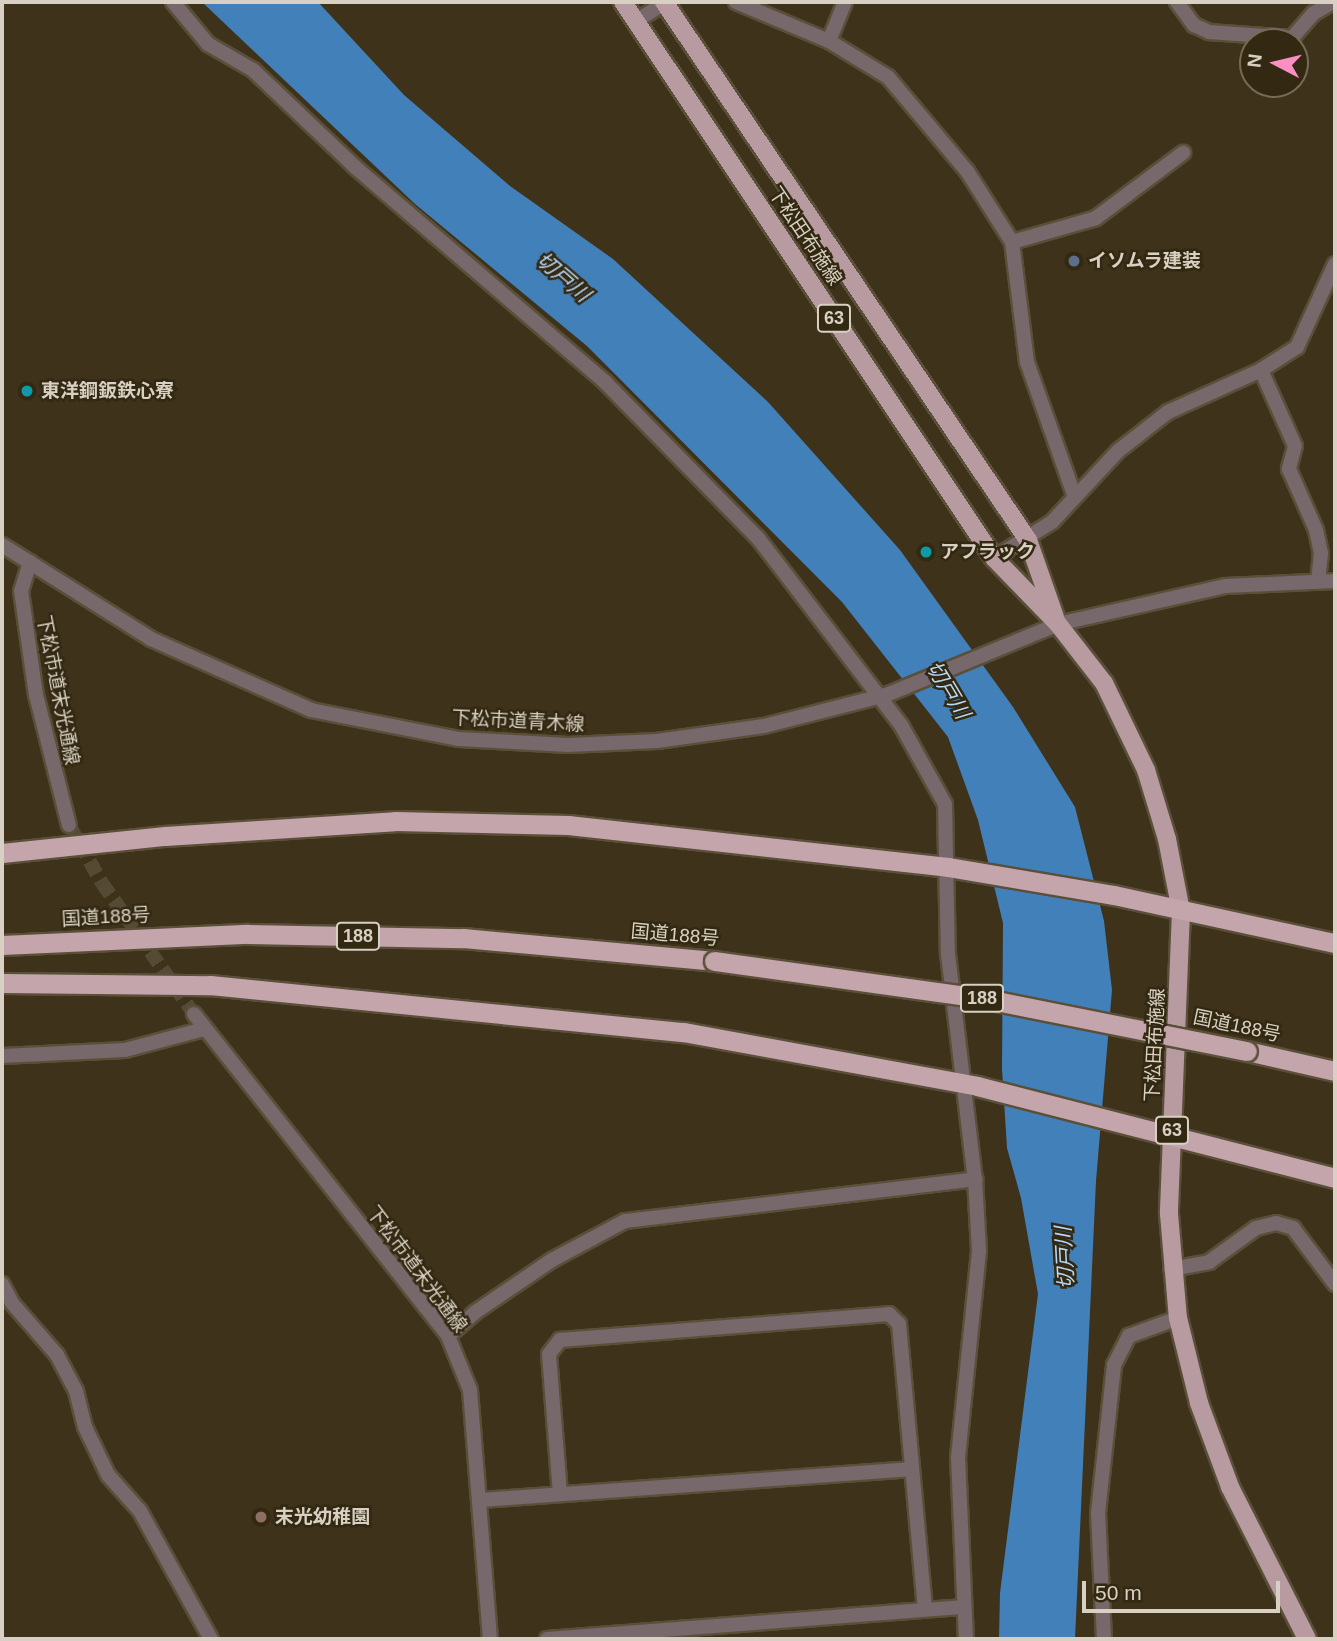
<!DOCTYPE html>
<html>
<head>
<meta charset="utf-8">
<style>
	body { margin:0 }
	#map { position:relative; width:1337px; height:1641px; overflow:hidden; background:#3e321b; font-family:Arial,"Noto Sans JP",sans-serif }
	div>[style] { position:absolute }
	.water>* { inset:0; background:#4280ba }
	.minor-tunnel>* { height:14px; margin-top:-7px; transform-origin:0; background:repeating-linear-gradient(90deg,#554a34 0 14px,transparent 0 21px) }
	.roads { filter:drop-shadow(2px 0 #5a4f39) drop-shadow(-2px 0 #5a4f39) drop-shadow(0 2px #5a4f39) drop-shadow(0 -2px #5a4f39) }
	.minor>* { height:14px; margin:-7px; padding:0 7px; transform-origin:7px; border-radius:7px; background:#76686b }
	.tertiary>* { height:14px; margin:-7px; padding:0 7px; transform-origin:7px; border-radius:7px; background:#76686b }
	.primary>* { height:18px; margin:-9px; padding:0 9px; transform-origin:9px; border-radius:9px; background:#b79ba1 }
	.trunk>* { height:19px; margin:-9.5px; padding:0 9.5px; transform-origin:9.5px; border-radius:9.5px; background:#c4a5ac }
	.bridges { filter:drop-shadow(2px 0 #5a4f39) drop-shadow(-2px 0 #5a4f39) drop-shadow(0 2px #5a4f39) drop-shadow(0 -2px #5a4f39) }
	.trunk-bridge>* { height:19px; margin:-9.5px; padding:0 9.5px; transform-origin:9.5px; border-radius:9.5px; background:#c4a5ac }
	.dots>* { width:19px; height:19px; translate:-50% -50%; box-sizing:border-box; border:4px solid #332811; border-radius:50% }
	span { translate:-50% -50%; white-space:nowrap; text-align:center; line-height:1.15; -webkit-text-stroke:5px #332811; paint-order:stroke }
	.shield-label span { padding:2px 5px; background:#332811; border:2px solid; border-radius:5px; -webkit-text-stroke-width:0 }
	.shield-label { font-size:18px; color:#d8d1c3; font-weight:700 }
	.street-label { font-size:19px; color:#d8d1c3 }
	.poi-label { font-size:19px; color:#d8d1c3; font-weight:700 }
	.left { translate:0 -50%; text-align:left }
	.water-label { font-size:21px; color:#b9d9f9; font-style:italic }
	.frame { position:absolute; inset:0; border:4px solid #d8d1c3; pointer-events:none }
	.north { position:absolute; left:1239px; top:28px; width:70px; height:70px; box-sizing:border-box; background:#332811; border:2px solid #756c58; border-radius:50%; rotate:277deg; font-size:19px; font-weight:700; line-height:28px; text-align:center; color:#d8d1c3 }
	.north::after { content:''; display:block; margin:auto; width:24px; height:32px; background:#fc8fc1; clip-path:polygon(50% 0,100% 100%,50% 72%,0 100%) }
	.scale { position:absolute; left:1082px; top:1581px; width:198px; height:32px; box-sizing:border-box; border:4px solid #d8d1c3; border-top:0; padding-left:9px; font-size:21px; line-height:24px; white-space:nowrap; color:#d8d1c3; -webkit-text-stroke:5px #332811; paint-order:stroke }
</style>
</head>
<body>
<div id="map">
	<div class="water">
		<div style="clip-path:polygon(202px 2px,318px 2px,404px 95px,510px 186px,613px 259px,768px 402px,900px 550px,1013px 707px,1075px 807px,1104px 921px,1112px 990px,1096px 1181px,1075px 1639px,999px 1639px,1000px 1593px,1038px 1294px,1021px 1198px,1007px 1148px,1002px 1069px,1003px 923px,978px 820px,948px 737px,842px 602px,587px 346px,415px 204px)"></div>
	</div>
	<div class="minor-tunnel">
		<div style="left:69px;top:825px;width:67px;rotate:60.4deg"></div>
		<div style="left:102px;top:883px;width:160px;rotate:54.9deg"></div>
	</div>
	<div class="roads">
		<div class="minor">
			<div style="left:173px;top:2px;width:55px;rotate:50.2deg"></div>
			<div style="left:208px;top:44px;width:52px;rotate:30deg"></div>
			<div style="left:253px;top:70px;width:139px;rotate:43.5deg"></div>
			<div style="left:354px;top:166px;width:331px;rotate:40.7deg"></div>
			<div style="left:605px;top:382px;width:219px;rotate:45.6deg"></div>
			<div style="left:758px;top:538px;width:235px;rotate:52.6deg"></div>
			<div style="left:901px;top:725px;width:90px;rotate:60.9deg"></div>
			<div style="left:945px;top:804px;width:150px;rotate:88.9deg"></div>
			<div style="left:948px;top:954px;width:227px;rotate:83.2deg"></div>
			<div style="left:975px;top:1179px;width:72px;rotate:86.8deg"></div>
			<div style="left:979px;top:1251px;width:207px;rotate:95.8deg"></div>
			<div style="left:958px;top:1457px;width:182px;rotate:87.5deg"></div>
			<div style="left:736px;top:2px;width:101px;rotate:22.8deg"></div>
			<div style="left:829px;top:41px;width:69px;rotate:31.4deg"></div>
			<div style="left:888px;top:77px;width:123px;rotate:50deg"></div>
			<div style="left:967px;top:171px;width:84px;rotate:57.6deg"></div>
			<div style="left:1012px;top:242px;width:121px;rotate:82.9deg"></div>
			<div style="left:1027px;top:362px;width:141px;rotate:70.5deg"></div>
			<div style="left:1177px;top:2px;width:29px;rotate:54deg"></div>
			<div style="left:1194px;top:25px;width:17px;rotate:25deg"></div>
			<div style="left:1209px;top:32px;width:83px;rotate:4.1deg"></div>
			<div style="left:1292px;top:38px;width:33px;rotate:-49deg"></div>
			<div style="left:1314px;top:13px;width:22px;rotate:-30deg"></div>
			<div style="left:636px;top:21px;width:36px;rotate:-32deg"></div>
			<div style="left:829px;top:41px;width:42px;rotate:-67.7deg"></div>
			<div style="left:1012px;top:242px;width:87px;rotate:-15.9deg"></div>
			<div style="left:1096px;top:218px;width:109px;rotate:-36.8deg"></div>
			<div style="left:1261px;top:370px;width:83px;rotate:65.9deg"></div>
			<div style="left:1295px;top:446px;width:24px;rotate:105deg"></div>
			<div style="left:1289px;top:469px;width:67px;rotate:66.1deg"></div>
			<div style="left:1316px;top:530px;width:24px;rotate:78deg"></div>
			<div style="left:1321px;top:553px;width:27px;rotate:96deg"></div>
			<div style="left:994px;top:558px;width:68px;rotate:-31.8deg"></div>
			<div style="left:1052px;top:522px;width:97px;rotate:-47.1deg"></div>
			<div style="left:1118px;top:451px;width:63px;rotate:-38deg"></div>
			<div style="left:1168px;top:412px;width:102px;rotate:-24.3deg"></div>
			<div style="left:1261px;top:370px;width:43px;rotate:-32.6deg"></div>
			<div style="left:1297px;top:347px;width:91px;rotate:-65.4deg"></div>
			<div style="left:30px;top:562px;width:30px;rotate:107deg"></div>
			<div style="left:21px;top:591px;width:105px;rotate:81.8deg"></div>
			<div style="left:36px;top:695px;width:134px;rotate:75.8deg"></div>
			<div style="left:194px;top:1014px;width:410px;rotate:51.7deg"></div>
			<div style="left:448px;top:1336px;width:58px;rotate:67.8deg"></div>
			<div style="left:470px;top:1390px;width:250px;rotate:85.4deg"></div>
			<div style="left:2px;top:1056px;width:123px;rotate:-2.8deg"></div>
			<div style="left:125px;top:1050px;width:82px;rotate:-14.9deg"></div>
			<div style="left:1171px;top:1269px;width:39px;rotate:-10deg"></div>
			<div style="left:1209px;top:1262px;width:58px;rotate:-35.9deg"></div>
			<div style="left:1256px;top:1228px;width:21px;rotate:-14deg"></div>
			<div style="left:1276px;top:1223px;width:18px;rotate:16deg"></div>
			<div style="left:1293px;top:1228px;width:70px;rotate:53.1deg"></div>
			<div style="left:2px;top:1284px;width:21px;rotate:62deg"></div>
			<div style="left:12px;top:1303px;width:69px;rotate:49.1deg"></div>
			<div style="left:57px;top:1355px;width:41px;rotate:62.2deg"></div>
			<div style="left:76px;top:1391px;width:37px;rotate:76deg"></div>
			<div style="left:85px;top:1427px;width:53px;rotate:64.4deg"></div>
			<div style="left:108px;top:1475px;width:48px;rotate:48.4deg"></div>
			<div style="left:140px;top:1511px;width:146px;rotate:61deg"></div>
			<div style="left:448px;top:1336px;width:35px;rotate:-41deg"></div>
			<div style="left:474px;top:1313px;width:94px;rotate:-34.2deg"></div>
			<div style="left:552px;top:1260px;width:83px;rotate:-28.1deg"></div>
			<div style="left:625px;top:1221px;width:353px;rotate:-6.8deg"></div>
			<div style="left:560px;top:1494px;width:140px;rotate:-94.5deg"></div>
			<div style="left:549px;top:1354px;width:18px;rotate:-52deg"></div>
			<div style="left:560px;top:1340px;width:330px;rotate:-4.5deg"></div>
			<div style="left:889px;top:1314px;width:14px;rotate:45deg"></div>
			<div style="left:899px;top:1324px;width:286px;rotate:84.8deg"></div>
			<div style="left:481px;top:1500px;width:430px;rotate:-4.1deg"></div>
			<div style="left:547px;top:1639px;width:418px;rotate:-4.4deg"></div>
			<div style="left:1104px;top:1639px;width:126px;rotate:-92.7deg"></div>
			<div style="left:1098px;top:1513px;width:149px;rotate:-83.8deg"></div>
			<div style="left:1114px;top:1365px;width:33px;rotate:-63deg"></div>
			<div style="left:1129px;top:1336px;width:52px;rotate:-20.2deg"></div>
		</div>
		<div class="tertiary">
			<div style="left:2px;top:545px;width:176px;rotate:32.2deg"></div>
			<div style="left:151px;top:639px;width:175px;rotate:23.9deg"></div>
			<div style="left:311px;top:710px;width:151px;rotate:11.1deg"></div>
			<div style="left:459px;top:739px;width:109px;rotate:3.2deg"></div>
			<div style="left:568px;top:745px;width:89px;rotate:-2.6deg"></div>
			<div style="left:657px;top:741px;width:108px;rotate:-8deg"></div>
			<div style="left:764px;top:726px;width:126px;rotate:-14.3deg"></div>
			<div style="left:886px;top:695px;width:186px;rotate:-22.4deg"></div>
			<div style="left:1058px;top:624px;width:171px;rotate:-12.8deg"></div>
			<div style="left:1225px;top:586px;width:110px;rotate:-2.6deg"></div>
		</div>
		<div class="primary">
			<div style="left:623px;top:2px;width:668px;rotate:56.29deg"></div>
			<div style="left:994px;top:558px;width:92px;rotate:45.9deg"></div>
			<div style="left:1058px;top:624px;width:75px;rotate:52.1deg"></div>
			<div style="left:1104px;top:683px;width:97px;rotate:64.2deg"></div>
			<div style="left:1146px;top:770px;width:72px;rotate:73.1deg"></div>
			<div style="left:1167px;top:839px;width:73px;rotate:79deg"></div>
			<div style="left:1181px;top:911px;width:303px;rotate:92.3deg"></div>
			<div style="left:1169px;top:1214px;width:104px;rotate:85.1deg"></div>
			<div style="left:1178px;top:1318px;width:88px;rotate:76.1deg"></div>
			<div style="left:1199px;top:1403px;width:90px;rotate:69.7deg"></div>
			<div style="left:1230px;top:1487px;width:170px;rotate:63.1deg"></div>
			<div style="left:664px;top:2px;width:650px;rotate:55.92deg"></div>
			<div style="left:1028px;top:540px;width:82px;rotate:70.7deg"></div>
		</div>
		<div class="trunk">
			<div style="left:2px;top:853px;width:164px;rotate:-6deg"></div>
			<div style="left:165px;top:836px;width:230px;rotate:-3.7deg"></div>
			<div style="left:395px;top:821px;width:173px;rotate:1.3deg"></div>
			<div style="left:568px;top:825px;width:382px;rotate:6.3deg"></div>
			<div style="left:948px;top:867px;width:168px;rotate:9.6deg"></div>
			<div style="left:1114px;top:895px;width:226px;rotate:12.3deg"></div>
			<div style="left:2px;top:945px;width:246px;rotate:-2.6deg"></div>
			<div style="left:248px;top:934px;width:215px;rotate:1.1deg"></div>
			<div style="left:463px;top:938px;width:252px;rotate:5.2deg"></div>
			<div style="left:2px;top:983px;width:208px;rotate:0.6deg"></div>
			<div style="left:210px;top:985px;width:476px;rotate:5.7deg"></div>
			<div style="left:684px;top:1032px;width:298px;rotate:10.4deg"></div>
			<div style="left:977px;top:1086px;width:370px;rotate:14.4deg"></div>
			<div style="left:1247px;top:1051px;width:90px;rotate:12.8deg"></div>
		</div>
	</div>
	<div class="bridges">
		<div class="trunk-bridge">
			<div style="left:714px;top:961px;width:270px;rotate:7.9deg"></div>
			<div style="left:981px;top:998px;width:271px;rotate:11.3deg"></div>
		</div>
	</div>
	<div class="dots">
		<div style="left:1074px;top:261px;background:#5c6f8a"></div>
		<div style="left:27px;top:391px;background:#0f9aa8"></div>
		<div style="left:926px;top:552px;background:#0f9aa8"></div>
		<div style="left:261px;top:1517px;background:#8d6e63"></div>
	</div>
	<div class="shield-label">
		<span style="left:834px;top:318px">63</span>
		<span style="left:358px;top:936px">188</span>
		<span style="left:982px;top:998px">188</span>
		<span style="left:1172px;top:1130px">63</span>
	</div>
	<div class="street-label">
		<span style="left:805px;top:236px;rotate:56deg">下松田布施線</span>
		<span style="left:58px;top:690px;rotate:79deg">下松市道末光通線</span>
		<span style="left:518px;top:721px;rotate:3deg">下松市道青木線</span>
		<span style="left:106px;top:917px;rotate:-3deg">国道188号</span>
		<span style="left:675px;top:935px;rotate:5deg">国道188号</span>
		<span style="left:1237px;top:1026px;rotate:12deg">国道188号</span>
		<span style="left:1155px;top:1045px;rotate:-87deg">下松田布施線</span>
		<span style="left:417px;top:1269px;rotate:53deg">下松市道末光通線</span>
	</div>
	<div class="poi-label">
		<span class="left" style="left:1088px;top:261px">イソムラ建装</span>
		<span class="left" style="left:41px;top:391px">東洋鋼鈑鉄心寮</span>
		<span class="left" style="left:940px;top:552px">アフラック</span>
		<span class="left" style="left:275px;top:1517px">末光幼稚園</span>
	</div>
	<div class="water-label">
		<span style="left:563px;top:277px;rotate:41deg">切戸川</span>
		<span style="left:948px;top:690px;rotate:59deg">切戸川</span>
		<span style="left:1065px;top:1258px;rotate:-93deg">切戸川</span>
	</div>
	<div class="frame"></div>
	<div class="north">N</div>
	<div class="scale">50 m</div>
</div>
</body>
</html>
